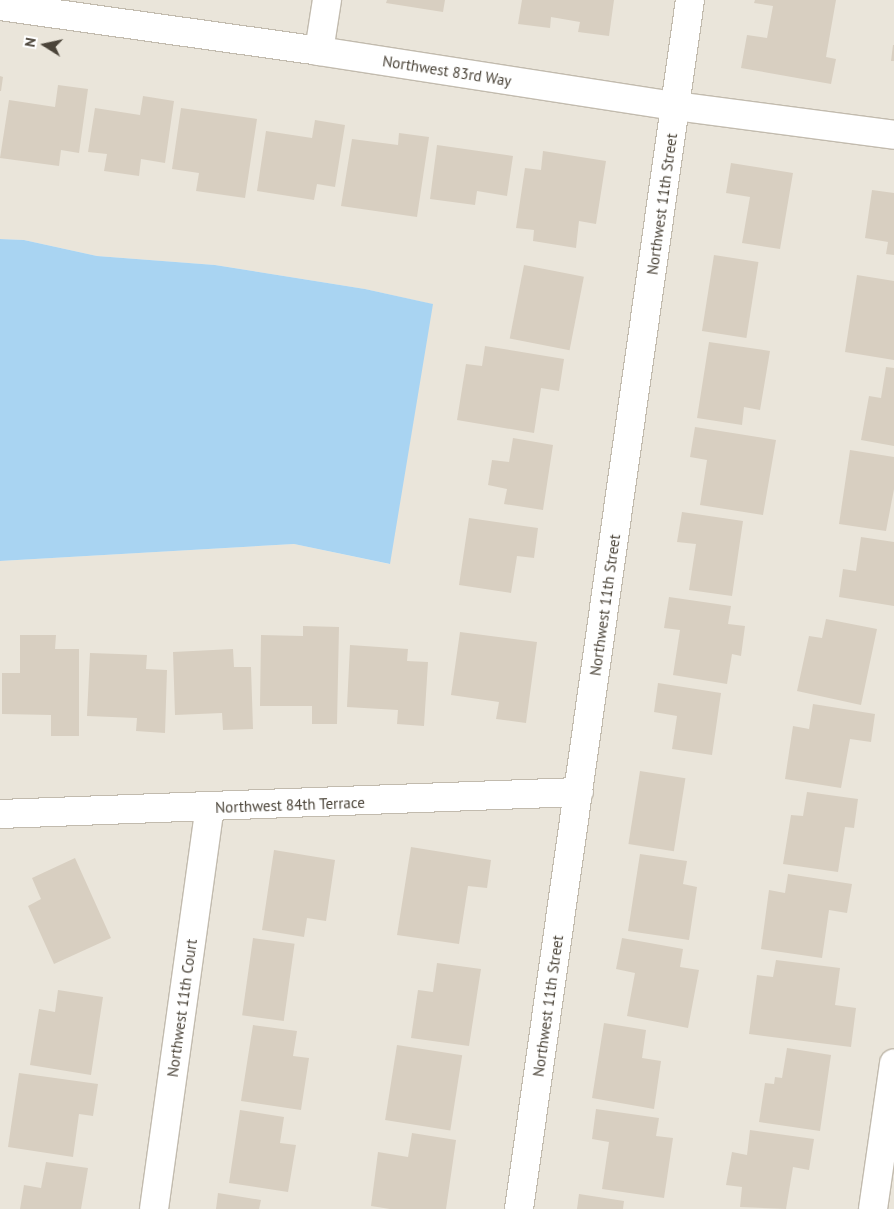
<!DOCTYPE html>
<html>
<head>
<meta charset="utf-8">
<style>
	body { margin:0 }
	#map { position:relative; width:894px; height:1209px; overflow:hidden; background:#f6f3ec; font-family:"PT Sans",sans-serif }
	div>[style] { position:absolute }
	.residential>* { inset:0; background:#eae5da }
	.water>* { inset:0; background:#a9d4f2 }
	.building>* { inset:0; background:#d8cfc1; transform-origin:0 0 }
	.roads { filter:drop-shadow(1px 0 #c2bbae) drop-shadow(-1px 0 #c2bbae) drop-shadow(0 1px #c2bbae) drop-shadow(0 -1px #c2bbae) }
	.minor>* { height:28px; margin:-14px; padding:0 14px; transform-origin:14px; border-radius:14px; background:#fff }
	span { translate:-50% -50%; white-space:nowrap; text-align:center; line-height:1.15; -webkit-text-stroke:5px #fff; paint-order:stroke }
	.street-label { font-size:15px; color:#4b4439 }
	.north { position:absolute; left:20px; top:20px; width:50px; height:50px; -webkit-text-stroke:4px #fff; paint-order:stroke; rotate:280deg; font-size:14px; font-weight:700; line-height:20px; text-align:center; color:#4b4439 }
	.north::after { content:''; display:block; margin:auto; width:18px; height:22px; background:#4b4439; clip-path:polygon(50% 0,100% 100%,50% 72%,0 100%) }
</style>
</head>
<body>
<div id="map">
	<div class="residential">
		<div style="clip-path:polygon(0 0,894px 0,894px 1209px,0 1209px,0 561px,294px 544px,389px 564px,432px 304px,365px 289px,215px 265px,97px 256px,24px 240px,0 239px)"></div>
	</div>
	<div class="water">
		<div style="clip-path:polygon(0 239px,24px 240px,97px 256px,215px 265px,365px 289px,433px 304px,390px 564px,294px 544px,0 561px)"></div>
	</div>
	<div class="building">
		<div style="clip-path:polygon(387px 0,445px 0,443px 12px,386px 3px)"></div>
		<div style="clip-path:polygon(522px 0,614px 0,609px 36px,578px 32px,580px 22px,551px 17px,550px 28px,518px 24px)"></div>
		<div style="clip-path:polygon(755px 0,836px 0,826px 57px,836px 59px,831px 84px,741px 68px,747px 35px,767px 38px,773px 6px,754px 3px)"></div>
		<div style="clip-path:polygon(893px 45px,894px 45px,894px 61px,891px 61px)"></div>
		<div style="clip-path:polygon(0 76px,3px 77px,1px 91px,0 91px)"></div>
		<div style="clip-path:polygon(58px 85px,88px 89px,79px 153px,61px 150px,59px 166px,0 158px,9px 100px,55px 107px)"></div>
		<div style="clip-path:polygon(143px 96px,174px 101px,165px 163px,141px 159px,139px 176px,104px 171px,107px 154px,88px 152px,95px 108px,140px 115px)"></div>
		<div style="clip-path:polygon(181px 108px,257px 119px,245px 198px,196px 191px,199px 173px,172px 169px)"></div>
		<div style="clip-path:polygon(315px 120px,345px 125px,335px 187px,317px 184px,314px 200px,257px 191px,266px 131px,312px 138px)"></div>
		<div style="clip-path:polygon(399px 133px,429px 137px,417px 217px,341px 206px,352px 139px,398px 145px)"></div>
		<div style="clip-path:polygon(437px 145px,513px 156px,507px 196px,477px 191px,475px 205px,430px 199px)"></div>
		<div style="clip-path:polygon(543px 151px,606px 161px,596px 224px,579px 221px,576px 248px,533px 241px,534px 230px,516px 228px,525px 168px,541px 170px)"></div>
		<div style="clip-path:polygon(731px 163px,793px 173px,780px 249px,742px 243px,750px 197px,726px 193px)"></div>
		<div style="clip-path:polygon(872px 190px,894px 193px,894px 255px,886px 254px,888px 242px,865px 238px)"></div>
		<div style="left:714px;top:255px;width:45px;height:77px;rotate:9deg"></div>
		<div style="left:524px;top:265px;width:61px;height:75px;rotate:11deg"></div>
		<div style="clip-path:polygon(857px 275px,894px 281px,894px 360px,845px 352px)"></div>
		<div style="clip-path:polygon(709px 342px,770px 351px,760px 410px,744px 407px,742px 425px,697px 418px)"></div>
		<div style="clip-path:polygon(485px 346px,564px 359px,559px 391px,541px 388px,534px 433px,457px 420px,466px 364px,482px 366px)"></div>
		<div style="clip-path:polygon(886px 367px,894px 368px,894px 446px,861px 440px,869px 396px,881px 398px)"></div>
		<div style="clip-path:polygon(695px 427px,776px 440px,763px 515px,700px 505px,707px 460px,690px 457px)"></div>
		<div style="clip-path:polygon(513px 438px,553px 445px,543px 510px,504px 504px,507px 489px,488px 485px,492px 460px,509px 462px)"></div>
		<div style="clip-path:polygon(850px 450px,894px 457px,894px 489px,886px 531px,839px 524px)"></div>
		<div style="clip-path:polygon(682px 512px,743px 521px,732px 596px,689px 590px,696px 544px,677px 542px)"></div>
		<div style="clip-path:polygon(469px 518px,538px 528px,534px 558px,517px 556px,511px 593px,459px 585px)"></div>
		<div style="clip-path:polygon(861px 537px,894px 542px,894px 606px,839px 597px,843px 569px,856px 571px)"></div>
		<div style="clip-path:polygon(669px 597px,731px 606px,728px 624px,745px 626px,741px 656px,732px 654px,727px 684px,673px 675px,680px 630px,664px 628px)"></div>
		<div style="clip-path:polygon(826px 619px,877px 629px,861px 705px,797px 691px,809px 636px,822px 638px)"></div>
		<div style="clip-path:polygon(303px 626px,339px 627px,337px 724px,312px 724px,312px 706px,260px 706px,261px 635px,303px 636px)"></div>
		<div style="clip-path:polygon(460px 632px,537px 642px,526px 723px,496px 719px,499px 702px,451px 695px)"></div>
		<div style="clip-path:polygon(20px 635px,56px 635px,55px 649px,79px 649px,79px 736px,51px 736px,51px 715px,2px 714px,2px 673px,20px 673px)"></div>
		<div style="clip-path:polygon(350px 645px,408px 649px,407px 661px,428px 662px,424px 726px,397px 724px,398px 710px,347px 707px)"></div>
		<div style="clip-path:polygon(233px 649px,234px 667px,251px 667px,253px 729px,223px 730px,222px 713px,175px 715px,173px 652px)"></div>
		<div style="clip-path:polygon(90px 653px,147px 655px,146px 669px,167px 670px,165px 733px,136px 731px,137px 718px,87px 716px)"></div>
		<div style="clip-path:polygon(658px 683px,721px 693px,712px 755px,672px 749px,677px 716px,654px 712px)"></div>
		<div style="clip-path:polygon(813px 704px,875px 714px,871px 742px,850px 739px,841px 788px,785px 779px,793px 726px,809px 729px)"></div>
		<div style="left:640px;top:771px;width:46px;height:74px;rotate:9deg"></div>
		<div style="clip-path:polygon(807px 792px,858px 799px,854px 828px,845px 827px,838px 872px,783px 864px,791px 815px,803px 816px)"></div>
		<div style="clip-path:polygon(411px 847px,491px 860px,487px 888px,468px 886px,459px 944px,397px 935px)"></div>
		<div style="clip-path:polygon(274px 850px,335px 860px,326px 921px,307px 918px,304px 937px,262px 930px)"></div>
		<div style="clip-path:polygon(640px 854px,687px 861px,683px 884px,697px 887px,689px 940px,628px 931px)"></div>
		<div style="clip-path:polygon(75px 858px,111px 938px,54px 964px,28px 906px,41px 899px,32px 878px)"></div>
		<div style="clip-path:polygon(788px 874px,852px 884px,847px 913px,829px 910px,822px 958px,761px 949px,769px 890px,785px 893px)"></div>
		<div style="left:253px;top:938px;width:42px;height:78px;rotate:8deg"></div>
		<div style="clip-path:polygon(622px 938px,683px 949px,680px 967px,699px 970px,688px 1028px,627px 1016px,635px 973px,616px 969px)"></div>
		<div style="clip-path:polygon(776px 960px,840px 968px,835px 1005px,856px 1008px,851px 1047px,749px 1034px,757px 975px,773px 977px)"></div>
		<div style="clip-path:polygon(437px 963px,481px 969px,469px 1046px,411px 1038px,418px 990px,433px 992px)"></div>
		<div style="clip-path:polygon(58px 990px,103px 997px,91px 1075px,30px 1065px,39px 1009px,55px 1012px)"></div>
		<div style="clip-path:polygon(604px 1023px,646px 1030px,642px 1058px,661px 1061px,654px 1109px,592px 1098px)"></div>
		<div style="clip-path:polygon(253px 1025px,297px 1031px,293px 1056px,309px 1058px,301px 1110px,241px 1101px)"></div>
		<div style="left:397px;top:1045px;width:66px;height:76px;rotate:9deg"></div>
		<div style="clip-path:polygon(787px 1048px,831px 1055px,820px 1131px,759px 1122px,765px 1083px,774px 1084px,775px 1077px,782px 1078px)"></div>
		<div style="clip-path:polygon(19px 1073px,98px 1084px,93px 1116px,79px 1114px,73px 1157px,8px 1147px)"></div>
		<div style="clip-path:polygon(596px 1109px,659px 1118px,656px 1136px,673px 1138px,664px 1198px,602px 1189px,609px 1142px,592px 1139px)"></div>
		<div style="clip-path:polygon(240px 1110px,284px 1117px,280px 1143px,296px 1145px,288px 1192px,229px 1183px)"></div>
		<div style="clip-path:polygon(750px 1130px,814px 1139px,809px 1170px,793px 1167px,786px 1209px,740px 1207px,742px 1187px,726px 1185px,732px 1152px,747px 1155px)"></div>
		<div style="clip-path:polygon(412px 1133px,456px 1140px,446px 1209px,390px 1209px,371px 1206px,378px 1152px,408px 1157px)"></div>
		<div style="clip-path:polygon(46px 1162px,88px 1168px,81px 1209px,20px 1209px,24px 1185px,41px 1188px)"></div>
		<div style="clip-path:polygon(218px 1193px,261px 1200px,259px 1209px,216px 1209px)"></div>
		<div style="clip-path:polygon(579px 1194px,624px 1201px,623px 1209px,577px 1209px)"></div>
	</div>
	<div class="roads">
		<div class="minor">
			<div style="left:0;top:6px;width:322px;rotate:8deg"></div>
			<div style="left:319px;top:51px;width:360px;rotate:8.8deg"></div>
			<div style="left:675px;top:106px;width:221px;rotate:7.5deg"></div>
			<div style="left:319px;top:51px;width:52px;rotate:-81.1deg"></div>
			<div style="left:0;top:814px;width:579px;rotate:-2.18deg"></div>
			<div style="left:154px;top:1209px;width:405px;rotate:-82.1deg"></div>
			<div style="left:519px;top:1209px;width:1221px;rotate:-81.95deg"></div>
			<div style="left:873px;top:1209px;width:147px;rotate:-81.8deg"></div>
		</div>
	</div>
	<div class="street-label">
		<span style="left:447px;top:71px;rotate:9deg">Northwest 83rd Way</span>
		<span style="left:662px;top:204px;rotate:-82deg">Northwest 11th Street</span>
		<span style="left:605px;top:605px;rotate:-82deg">Northwest 11th Street</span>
		<span style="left:290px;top:805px;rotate:-2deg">Northwest 84th Terrace</span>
		<span style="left:548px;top:1006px;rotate:-82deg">Northwest 11th Street</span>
		<span style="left:182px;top:1008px;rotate:-82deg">Northwest 11th Court</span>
	</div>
	<div class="north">N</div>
</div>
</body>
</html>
